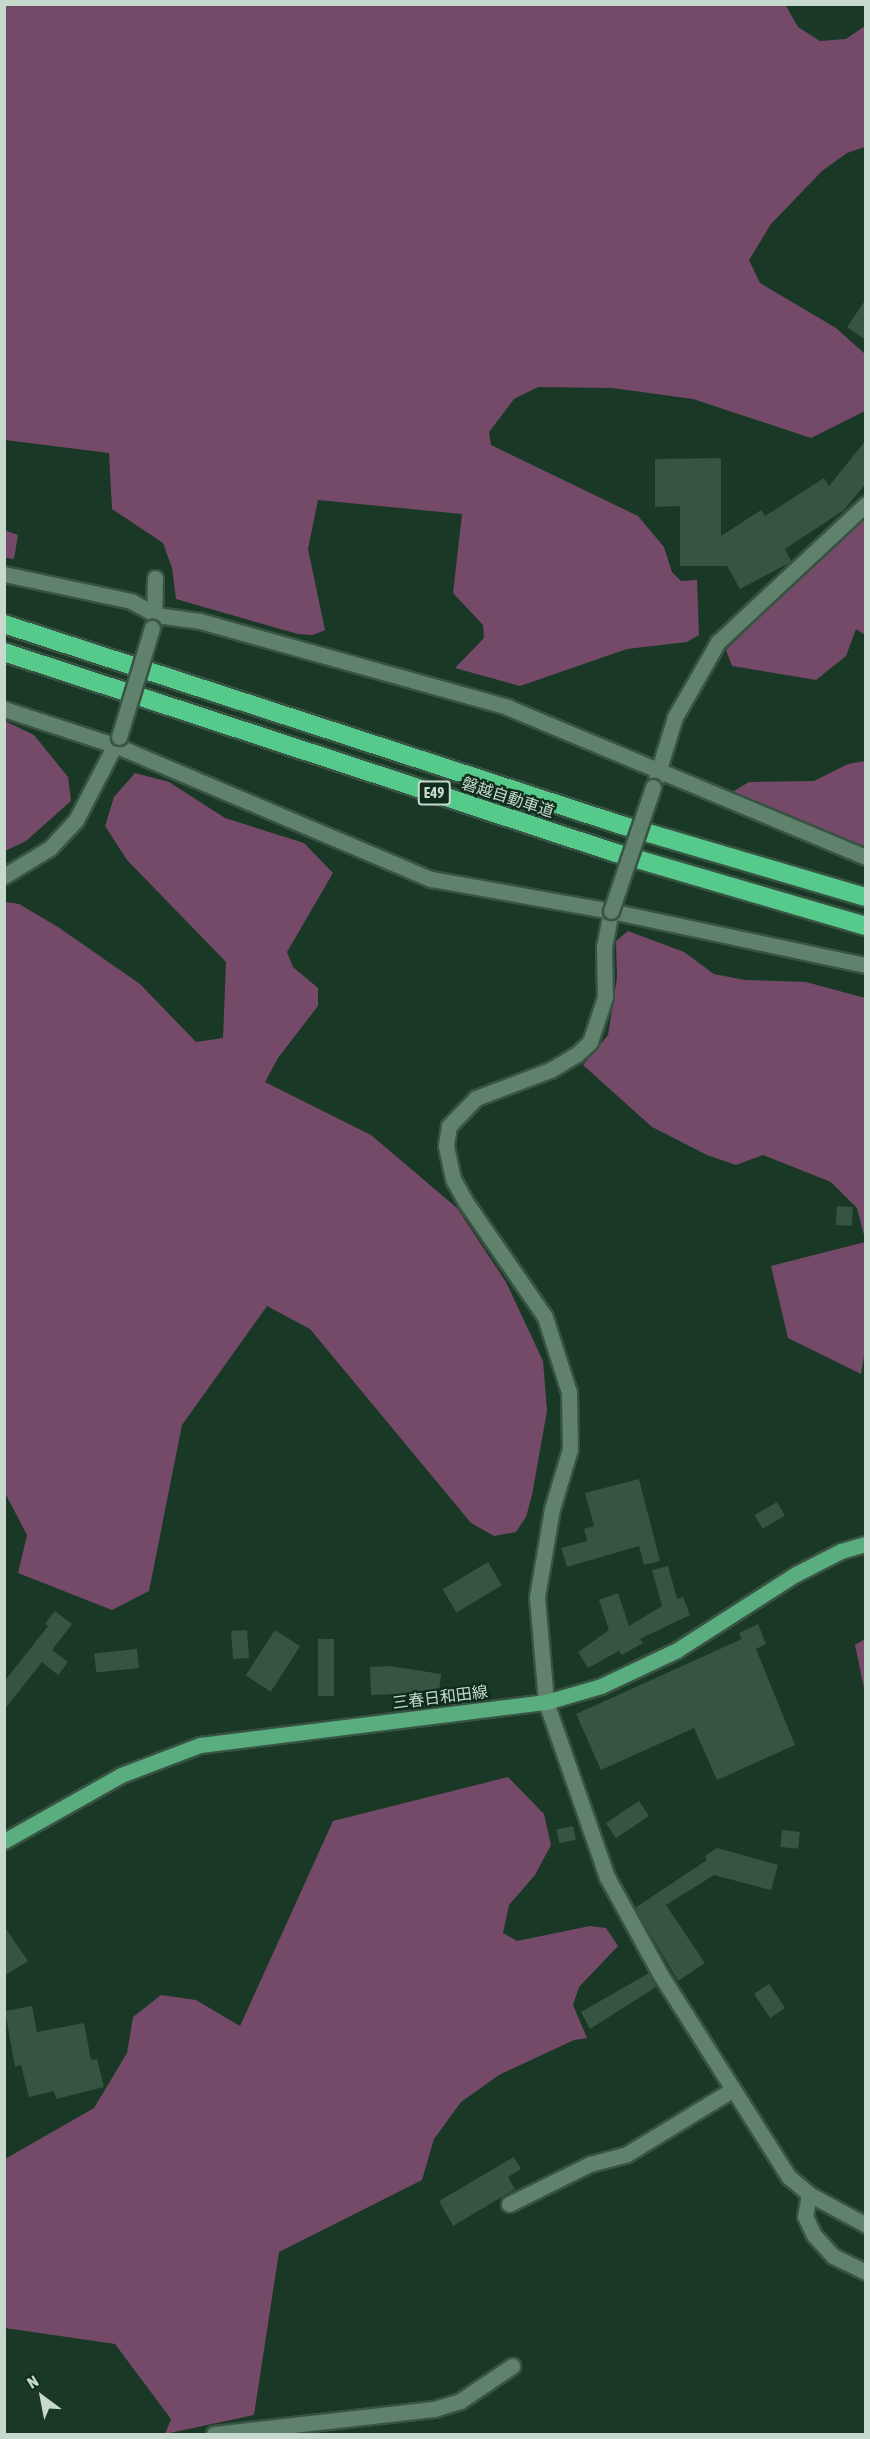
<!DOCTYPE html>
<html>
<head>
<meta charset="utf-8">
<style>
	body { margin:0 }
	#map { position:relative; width:870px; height:2439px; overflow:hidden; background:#193826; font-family:"Asap Condensed","Noto Sans JP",sans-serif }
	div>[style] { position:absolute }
	.green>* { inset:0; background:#754a68 }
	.building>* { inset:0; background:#355441; transform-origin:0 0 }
	.roads { filter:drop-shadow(2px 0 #385343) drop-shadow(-2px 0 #385343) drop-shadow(0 2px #385343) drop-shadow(0 -2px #385343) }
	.minor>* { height:15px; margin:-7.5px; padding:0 7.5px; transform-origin:7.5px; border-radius:7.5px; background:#60816c }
	.major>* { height:15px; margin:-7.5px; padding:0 7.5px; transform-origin:7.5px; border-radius:7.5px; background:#5aad7e }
	.highway>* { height:18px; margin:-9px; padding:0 9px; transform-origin:9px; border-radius:9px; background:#56ca8a }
	.bridges { filter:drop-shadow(2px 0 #385343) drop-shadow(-2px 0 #385343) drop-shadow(0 2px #385343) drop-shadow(0 -2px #385343) }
	.minor-bridge>* { height:15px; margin:-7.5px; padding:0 7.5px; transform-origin:7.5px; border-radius:7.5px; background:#60816c }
	span { translate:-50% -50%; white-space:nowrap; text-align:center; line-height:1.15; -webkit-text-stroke:4.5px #0e2d1c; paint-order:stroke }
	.shield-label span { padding:2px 4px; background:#0e2d1c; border:2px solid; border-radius:4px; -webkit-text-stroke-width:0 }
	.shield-label { font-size:15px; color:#c7d9cd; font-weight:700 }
	.street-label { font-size:16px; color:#c7d9cd }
	.frame { position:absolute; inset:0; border:6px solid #c7d9cd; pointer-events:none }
	.north { position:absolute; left:12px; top:2367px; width:60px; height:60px; -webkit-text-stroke:4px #0e2d1c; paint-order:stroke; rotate:328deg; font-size:16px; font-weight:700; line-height:24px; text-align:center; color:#c7d9cd }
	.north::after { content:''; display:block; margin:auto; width:21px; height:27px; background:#c7d9cd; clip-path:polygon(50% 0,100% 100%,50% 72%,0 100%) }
</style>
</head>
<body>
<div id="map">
	<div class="green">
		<div style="clip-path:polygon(785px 4px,798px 27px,820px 41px,846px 39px,865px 26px,865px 147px,847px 153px,822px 171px,771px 224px,749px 260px,760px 283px,836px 328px,865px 354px,865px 411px,811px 438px,693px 399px,612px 388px,538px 387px,514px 399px,489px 432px,491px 445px,638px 516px,664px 547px,672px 572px,681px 581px,697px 580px,699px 635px,687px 642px,627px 649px,520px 686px,455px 668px,484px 638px,483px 625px,453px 593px,462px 514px,318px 500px,308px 549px,325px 630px,313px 635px,298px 634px,176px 599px,172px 568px,163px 543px,112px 509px,109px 453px,5px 440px,5px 5px)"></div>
		<div style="clip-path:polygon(865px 514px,865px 635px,856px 629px,846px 656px,816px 680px,732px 666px,726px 650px)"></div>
		<div style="clip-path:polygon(4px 530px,18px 535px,14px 559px,5px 558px)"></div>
		<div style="clip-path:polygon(5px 721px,34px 735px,68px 777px,71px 801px,26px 841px,5px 851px)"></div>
		<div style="clip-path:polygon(865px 761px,865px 846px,727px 795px,749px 782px,814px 781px,848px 764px)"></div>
		<div style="clip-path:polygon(135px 773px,169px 782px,225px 818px,304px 843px,333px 873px,287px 952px,293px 967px,318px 988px,318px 1006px,278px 1058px,265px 1082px,371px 1135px,457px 1208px,506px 1282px,543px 1361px,547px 1411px,532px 1495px,526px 1517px,516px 1532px,494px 1536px,471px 1523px,310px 1329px,267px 1306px,182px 1425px,149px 1591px,112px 1610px,18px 1573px,27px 1535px,4px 1491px,5px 902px,19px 904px,58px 927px,140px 984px,196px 1042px,223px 1038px,226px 962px,127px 860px,105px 826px,114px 797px)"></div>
		<div style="clip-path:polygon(628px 931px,684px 952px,714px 974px,745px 980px,806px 982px,865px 998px,865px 1239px,857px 1208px,831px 1182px,763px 1155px,736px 1165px,707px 1155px,652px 1127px,583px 1065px,608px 1035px,617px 978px,616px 941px)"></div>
		<div style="clip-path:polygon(865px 1242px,866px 1344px,861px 1374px,788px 1338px,771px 1266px)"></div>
		<div style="clip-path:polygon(865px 1639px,865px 1693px,855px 1645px)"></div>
		<div style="clip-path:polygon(508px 1777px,544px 1814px,551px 1845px,535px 1875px,509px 1905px,503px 1933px,517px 1941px,590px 1926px,606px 1928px,618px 1946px,579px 1987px,573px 2005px,587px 2038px,574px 2040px,499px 2075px,461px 2102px,434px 2139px,422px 2180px,279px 2252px,254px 2415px,165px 2434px,171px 2419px,115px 2344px,5px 2328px,5px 2159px,94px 2108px,127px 2053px,133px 2017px,161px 1995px,196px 2000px,240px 2026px,333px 1821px)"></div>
	</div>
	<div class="building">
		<div style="clip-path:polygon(866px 299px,866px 340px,847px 327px)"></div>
		<div style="clip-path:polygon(866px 440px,866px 483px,844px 510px,785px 549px,791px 561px,787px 564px,740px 589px,727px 566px,680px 566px,680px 506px,655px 507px,655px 459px,721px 458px,721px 536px,761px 510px,765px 516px,824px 478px,829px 486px)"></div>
		<div style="left:837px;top:1206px;width:16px;height:19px;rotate:4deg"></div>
		<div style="clip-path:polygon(639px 1479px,660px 1561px,644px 1565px,639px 1546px,567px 1567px,561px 1548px,587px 1541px,584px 1529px,594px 1526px,585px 1493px)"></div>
		<div style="left:777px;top:1502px;width:16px;height:26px;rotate:60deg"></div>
		<div style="left:488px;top:1562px;width:27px;height:53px;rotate:59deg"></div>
		<div style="clip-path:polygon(668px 1566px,677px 1599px,683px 1597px,690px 1615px,640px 1639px,643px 1643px,622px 1655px,619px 1651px,588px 1668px,578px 1652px,609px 1630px,599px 1600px,618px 1593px,629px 1626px,662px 1606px,652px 1570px)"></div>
		<div style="clip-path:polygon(55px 1611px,72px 1624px,52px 1650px,68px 1662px,58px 1675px,42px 1662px,4px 1710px,4px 1682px,48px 1626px,45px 1624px)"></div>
		<div style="clip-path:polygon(758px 1624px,766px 1644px,756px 1649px,795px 1745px,717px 1780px,694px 1728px,601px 1770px,576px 1714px,742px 1639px,739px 1633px)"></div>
		<div style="left:247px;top:1630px;width:28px;height:16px;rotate:86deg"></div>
		<div style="left:275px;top:1630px;width:30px;height:54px;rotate:33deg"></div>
		<div style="left:318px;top:1639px;width:16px;height:57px"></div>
		<div style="left:137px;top:1649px;width:19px;height:43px;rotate:84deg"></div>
		<div style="clip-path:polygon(390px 1666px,441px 1674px,438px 1701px,405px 1698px,406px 1694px,371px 1695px,370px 1667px)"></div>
		<div style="left:639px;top:1801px;width:18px;height:40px;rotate:56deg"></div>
		<div style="left:573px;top:1826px;width:14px;height:17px;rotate:78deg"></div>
		<div style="left:782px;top:1830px;width:18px;height:17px;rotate:6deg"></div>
		<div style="clip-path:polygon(717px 1848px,778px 1865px,771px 1890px,714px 1875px,666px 1905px,705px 1963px,678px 1981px,635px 1908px,707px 1860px,705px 1856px)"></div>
		<div style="clip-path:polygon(4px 1926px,28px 1961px,4px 1976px)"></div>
		<div style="clip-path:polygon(649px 1973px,656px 1987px,590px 2029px,581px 2012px)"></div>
		<div style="left:769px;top:1984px;width:29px;height:18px;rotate:56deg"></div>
		<div style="clip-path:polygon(32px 2006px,37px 2032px,84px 2023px,91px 2060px,97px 2059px,104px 2087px,56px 2099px,54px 2091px,29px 2097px,21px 2065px,15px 2067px,5px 2011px)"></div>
		<div style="clip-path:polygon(514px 2157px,521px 2169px,508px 2177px,515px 2189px,453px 2226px,439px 2201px)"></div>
	</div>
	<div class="roads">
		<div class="minor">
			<div style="left:4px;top:574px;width:130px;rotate:12deg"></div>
			<div style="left:131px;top:601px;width:29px;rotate:29deg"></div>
			<div style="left:156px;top:615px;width:44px;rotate:7.8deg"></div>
			<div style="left:200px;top:621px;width:319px;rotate:15.6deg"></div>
			<div style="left:507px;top:707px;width:389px;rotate:22.7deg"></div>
			<div style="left:154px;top:622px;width:44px;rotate:-88.7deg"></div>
			<div style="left:4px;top:709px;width:119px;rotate:18.1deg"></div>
			<div style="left:117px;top:746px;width:341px;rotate:23deg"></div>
			<div style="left:431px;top:879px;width:183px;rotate:10.1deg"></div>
			<div style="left:611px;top:911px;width:261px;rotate:12deg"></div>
			<div style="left:656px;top:779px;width:65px;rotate:-73deg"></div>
			<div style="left:675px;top:717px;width:86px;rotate:-60.2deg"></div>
			<div style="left:718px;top:642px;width:202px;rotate:-43deg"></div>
			<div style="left:4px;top:876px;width:54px;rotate:-31.3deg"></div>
			<div style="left:50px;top:848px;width:38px;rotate:-47deg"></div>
			<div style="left:76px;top:820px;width:93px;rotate:-62.6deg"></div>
			<div style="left:611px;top:911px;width:36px;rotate:101deg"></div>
			<div style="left:604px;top:946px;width:51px;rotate:88.9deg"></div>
			<div style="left:605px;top:997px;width:47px;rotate:108.4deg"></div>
			<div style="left:590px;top:1042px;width:18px;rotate:137deg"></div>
			<div style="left:577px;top:1054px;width:31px;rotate:149deg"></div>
			<div style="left:550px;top:1070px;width:79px;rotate:159.3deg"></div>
			<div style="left:476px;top:1098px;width:39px;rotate:134deg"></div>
			<div style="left:449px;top:1126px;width:20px;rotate:99deg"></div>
			<div style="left:446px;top:1146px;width:34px;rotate:78deg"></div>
			<div style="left:453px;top:1179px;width:25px;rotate:61deg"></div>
			<div style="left:465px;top:1201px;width:141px;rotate:55.4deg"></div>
			<div style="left:545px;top:1317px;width:79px;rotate:72.3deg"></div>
			<div style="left:569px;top:1392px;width:57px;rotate:89deg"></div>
			<div style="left:570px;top:1449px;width:63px;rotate:106.7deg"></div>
			<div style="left:552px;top:1509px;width:89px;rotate:99.7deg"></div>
			<div style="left:537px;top:1597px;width:105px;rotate:85.1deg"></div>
			<div style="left:546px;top:1702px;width:185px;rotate:70.8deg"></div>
			<div style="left:607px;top:1877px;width:111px;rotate:61.3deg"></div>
			<div style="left:660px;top:1974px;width:241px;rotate:57.6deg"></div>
			<div style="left:789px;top:2177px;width:26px;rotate:40deg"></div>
			<div style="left:809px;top:2194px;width:65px;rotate:28.5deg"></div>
			<div style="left:809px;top:2194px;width:22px;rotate:100deg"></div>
			<div style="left:805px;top:2216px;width:21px;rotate:65deg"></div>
			<div style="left:814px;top:2235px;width:28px;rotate:48deg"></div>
			<div style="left:833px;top:2256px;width:37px;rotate:26deg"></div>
			<div style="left:509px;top:2204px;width:90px;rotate:-26.3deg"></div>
			<div style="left:590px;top:2164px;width:38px;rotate:-15deg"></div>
			<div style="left:627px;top:2154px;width:123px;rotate:-31.4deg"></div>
			<div style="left:214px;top:2434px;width:221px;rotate:-6.5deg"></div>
			<div style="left:434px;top:2409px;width:27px;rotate:-17deg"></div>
			<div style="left:460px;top:2401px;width:63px;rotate:-33.9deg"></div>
		</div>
		<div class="major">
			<div style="left:4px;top:1841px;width:134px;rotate:-29.4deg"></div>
			<div style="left:121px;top:1775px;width:85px;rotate:-20.8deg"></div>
			<div style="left:200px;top:1745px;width:349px;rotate:-7.1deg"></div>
			<div style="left:546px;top:1702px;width:57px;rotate:-16.2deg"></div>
			<div style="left:601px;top:1686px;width:84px;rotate:-25.3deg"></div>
			<div style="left:677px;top:1650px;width:141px;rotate:-32.6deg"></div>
			<div style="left:796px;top:1574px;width:51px;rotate:-27.1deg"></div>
			<div style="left:841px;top:1551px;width:26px;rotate:-16deg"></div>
		</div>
		<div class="highway">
			<div style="left:4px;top:624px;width:649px;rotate:18.04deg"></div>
			<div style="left:621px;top:825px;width:255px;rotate:16.4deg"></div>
			<div style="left:4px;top:652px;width:644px;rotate:18.18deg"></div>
			<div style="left:616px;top:853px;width:260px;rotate:16.3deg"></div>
		</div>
	</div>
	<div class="bridges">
		<div class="minor-bridge">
			<div style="left:119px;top:737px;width:114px;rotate:-73.2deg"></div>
			<div style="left:611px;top:911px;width:131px;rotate:-71.3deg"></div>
		</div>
	</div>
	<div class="shield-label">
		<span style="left:434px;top:793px">E49</span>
	</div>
	<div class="street-label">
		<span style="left:508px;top:797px;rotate:18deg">磐越自動車道</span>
		<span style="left:440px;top:1697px;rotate:-7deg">三春日和田線</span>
	</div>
	<div class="frame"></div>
	<div class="north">N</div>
</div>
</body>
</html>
